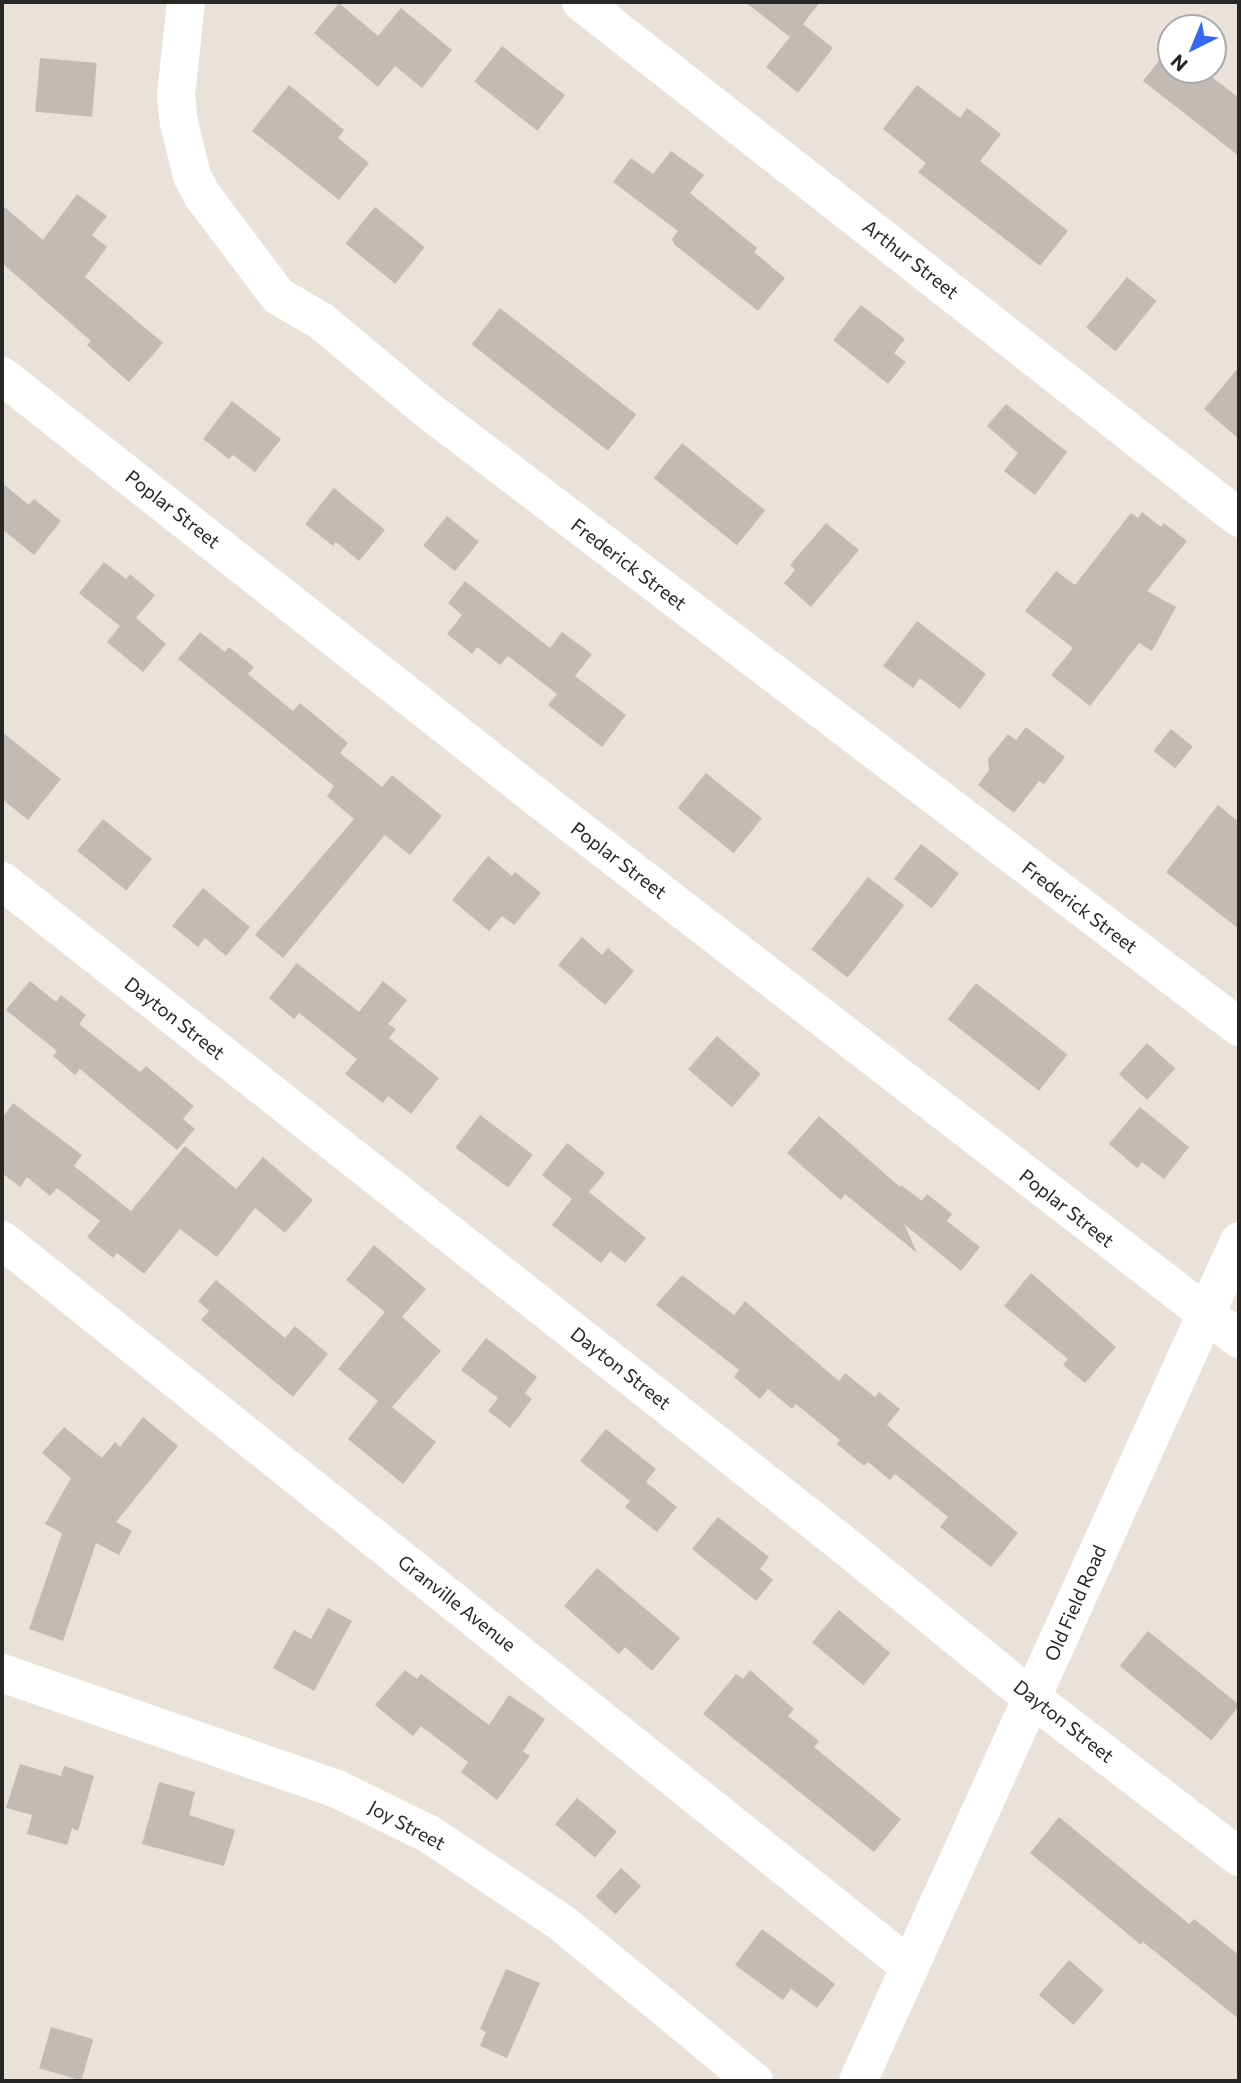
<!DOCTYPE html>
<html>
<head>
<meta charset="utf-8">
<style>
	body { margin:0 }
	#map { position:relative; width:1241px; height:2083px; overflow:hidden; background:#eae1d8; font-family:Commissioner,sans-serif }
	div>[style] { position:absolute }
	.building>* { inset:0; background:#c2bbb5; transform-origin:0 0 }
	.minor>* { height:38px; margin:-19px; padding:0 19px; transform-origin:19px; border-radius:19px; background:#fff }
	span { translate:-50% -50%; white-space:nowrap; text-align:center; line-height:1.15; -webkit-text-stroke:7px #fff; paint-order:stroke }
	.street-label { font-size:19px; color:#272727 }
	.frame { position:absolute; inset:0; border:4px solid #272727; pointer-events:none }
	.north { position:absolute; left:1157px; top:14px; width:70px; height:70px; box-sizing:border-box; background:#fff; border:2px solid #a9a9a9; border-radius:50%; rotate:223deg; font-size:19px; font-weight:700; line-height:28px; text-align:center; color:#272727 }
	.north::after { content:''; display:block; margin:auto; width:24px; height:32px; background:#3667f9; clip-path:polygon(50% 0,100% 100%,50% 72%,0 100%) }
</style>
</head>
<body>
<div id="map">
	<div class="building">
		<div style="clip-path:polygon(745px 2px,820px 2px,803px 24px,833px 48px,798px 93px,766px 67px,790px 37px)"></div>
		<div style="clip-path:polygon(339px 3px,378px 36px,401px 8px,452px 50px,422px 88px,395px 66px,378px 87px,314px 33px)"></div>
		<div style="left:502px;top:46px;width:80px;height:45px;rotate:38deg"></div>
		<div style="left:40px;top:58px;width:57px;height:54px;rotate:5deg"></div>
		<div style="clip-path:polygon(1161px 58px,1171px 66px,1171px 70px,1203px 70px,1239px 98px,1239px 156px,1143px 81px)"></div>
		<div style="clip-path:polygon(289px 85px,344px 130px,338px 138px,369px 163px,339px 200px,252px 131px)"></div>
		<div style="clip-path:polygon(917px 85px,960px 118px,967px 108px,1001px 134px,980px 161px,1068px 231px,1040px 266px,918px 172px,926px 163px,883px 129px)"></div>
		<div style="clip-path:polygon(671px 151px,704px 175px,690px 193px,757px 248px,754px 252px,785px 278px,758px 311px,675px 245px,672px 239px,678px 231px,613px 182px,631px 158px,653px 174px)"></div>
		<div style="clip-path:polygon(77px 194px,107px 216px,92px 235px,107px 247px,85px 277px,163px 343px,129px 382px,87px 345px,91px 341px,2px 263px,2px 205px,43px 240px)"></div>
		<div style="left:375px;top:207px;width:64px;height:47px;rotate:39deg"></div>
		<div style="left:1127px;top:277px;width:38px;height:65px;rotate:39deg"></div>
		<div style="clip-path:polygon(861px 305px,905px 339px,894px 353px,906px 362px,888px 384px,833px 340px)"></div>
		<div style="left:500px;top:308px;width:173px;height:46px;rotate:38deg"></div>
		<div style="clip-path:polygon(1239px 367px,1239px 439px,1204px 409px)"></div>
		<div style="clip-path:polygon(232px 401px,281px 439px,255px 472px,233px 455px,229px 459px,203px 439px)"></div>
		<div style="clip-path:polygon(1006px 404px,1067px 452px,1035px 495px,1004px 471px,1018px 453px,987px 426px)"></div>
		<div style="left:682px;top:443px;width:107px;height:45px;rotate:39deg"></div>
		<div style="clip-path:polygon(2px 483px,29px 505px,34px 499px,61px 521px,34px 555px,2px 529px)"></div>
		<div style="clip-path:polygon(334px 488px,385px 530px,359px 561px,336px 542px,333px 546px,305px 524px)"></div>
		<div style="clip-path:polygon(1142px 512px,1161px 527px,1164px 523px,1187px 541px,1147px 591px,1176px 607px,1152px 651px,1139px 643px,1090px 706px,1051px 675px,1073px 648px,1025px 611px,1056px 571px,1075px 585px,1131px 513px,1138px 518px)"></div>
		<div style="left:447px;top:516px;width:41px;height:38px;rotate:39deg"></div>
		<div style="clip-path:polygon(826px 523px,859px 550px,811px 607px,784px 583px,795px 570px,790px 565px)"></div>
		<div style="clip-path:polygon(104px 562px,126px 579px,130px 574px,155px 595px,136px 618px,166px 644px,143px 672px,107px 642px,120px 626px,79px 593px)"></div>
		<div style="clip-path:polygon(465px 581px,550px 648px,562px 632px,592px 654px,575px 676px,626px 715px,602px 747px,548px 705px,557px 694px,508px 656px,500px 665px,477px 647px,472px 654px,447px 634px,462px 615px,448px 603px)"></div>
		<div style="clip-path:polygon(917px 621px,986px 674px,960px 709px,920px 678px,913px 688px,883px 666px)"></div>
		<div style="clip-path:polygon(200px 632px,225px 652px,229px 647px,254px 667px,248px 674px,293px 711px,300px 703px,348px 743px,340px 753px,382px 787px,392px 775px,442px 816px,410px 855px,385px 835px,283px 958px,255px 935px,354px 819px,327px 796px,334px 786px,178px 659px)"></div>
		<div style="clip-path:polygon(1026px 727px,1065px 757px,1044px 784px,1039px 781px,1014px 813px,978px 785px,989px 770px,988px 759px,1008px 734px,1016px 740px)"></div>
		<div style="left:1171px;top:729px;width:28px;height:28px;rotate:39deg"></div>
		<div style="clip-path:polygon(2px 732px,61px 779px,28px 820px,2px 799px)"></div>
		<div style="left:706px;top:773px;width:72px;height:45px;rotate:39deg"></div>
		<div style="clip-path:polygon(1218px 805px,1239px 822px,1239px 929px,1166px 872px)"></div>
		<div style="left:103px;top:819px;width:63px;height:41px;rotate:39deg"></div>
		<div style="left:921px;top:844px;width:48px;height:44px;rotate:38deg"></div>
		<div style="clip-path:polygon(488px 856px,512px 876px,515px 872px,541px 893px,514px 925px,502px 916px,489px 931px,452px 900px)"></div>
		<div style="left:868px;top:877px;width:46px;height:92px;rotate:38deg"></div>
		<div style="clip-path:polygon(203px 888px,250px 927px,226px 956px,205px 938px,198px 947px,172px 926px)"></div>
		<div style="clip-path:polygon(582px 937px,602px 955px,608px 948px,634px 971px,605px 1005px,558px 965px)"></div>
		<div style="clip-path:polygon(297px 963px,359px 1012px,383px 981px,407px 1000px,388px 1024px,396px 1029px,389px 1038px,439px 1078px,411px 1114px,388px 1096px,383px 1103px,345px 1074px,357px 1059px,299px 1013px,294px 1019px,269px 998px)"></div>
		<div style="clip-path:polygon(30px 981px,56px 1002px,61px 995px,86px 1015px,79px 1024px,140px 1072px,146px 1066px,194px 1106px,183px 1119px,195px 1129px,177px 1150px,80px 1069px,75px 1075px,53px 1056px,57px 1051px,6px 1010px)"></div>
		<div style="left:976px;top:983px;width:116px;height:46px;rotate:38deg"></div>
		<div style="left:717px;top:1036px;width:58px;height:44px;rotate:41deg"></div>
		<div style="left:1147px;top:1043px;width:38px;height:42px;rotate:42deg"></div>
		<div style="clip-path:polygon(13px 1103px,82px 1155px,74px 1166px,131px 1211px,185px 1146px,236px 1189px,263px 1157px,313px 1200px,285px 1233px,255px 1208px,217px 1257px,180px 1229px,144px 1274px,117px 1253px,113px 1258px,87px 1237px,100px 1221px,57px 1188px,50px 1196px,27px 1177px,20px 1187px,2px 1173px,2px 1118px)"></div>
		<div style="clip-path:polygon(1140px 1107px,1189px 1147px,1164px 1179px,1142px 1162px,1137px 1168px,1109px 1144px)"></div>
		<div style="left:480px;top:1115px;width:66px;height:41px;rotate:37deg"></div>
		<div style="clip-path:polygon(819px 1116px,900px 1187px,901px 1185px,922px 1201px,927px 1194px,952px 1214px,947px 1221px,980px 1247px,961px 1271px,904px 1224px,917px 1253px,845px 1194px,841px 1200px,787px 1153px)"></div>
		<div style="clip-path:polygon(567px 1143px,605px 1173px,589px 1192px,646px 1238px,625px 1263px,610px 1251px,601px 1263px,552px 1225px,572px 1199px,542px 1175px)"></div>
		<div style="clip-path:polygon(374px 1245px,426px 1289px,402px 1317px,441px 1351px,392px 1407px,436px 1442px,403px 1484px,348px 1439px,378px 1401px,338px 1369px,385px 1312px,346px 1280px)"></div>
		<div style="clip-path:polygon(1031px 1273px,1116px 1347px,1085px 1383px,1063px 1365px,1068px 1359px,1004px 1306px)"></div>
		<div style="clip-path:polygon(682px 1275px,734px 1315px,745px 1301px,839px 1381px,845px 1373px,875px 1397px,879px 1392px,900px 1409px,887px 1425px,1018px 1533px,991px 1567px,940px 1527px,948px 1517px,895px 1474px,890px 1480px,868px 1462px,864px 1466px,837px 1444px,840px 1440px,796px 1404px,792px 1409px,768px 1389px,760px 1399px,734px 1377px,739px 1370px,656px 1305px)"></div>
		<div style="clip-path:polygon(216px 1280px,285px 1338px,295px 1326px,328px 1354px,293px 1397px,201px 1320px,209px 1311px,198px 1301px)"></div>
		<div style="clip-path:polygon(486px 1338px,537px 1377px,525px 1393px,532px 1399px,510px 1428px,488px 1411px,498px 1398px,461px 1370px)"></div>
		<div style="clip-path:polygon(143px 1417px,178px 1446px,116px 1522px,132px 1531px,119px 1555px,96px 1543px,63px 1641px,29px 1629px,62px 1533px,45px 1524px,71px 1478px,42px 1453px,64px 1427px,102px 1458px,115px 1442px,120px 1447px)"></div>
		<div style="clip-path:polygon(606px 1429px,656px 1469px,646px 1482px,677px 1507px,657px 1532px,625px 1507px,630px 1501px,580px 1461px)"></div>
		<div style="clip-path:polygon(718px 1517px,769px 1557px,760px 1569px,773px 1580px,756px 1601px,692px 1549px)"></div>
		<div style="clip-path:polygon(597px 1568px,680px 1638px,652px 1671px,625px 1647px,619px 1654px,564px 1606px)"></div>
		<div style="clip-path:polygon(328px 1608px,352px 1621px,314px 1691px,273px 1668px,294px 1630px,311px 1639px)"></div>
		<div style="left:839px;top:1610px;width:67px;height:42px;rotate:40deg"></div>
		<div style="left:1148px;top:1631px;width:118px;height:45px;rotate:39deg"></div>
		<div style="clip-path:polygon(405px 1670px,417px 1679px,421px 1674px,489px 1725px,509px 1695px,545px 1719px,523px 1751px,530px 1756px,497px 1800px,461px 1772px,468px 1762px,421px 1726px,413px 1736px,375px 1705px)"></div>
		<div style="clip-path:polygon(750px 1670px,794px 1709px,788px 1716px,819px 1741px,814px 1747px,901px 1819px,874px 1852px,703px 1714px,736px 1674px,743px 1679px)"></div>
		<div style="clip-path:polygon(20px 1764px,61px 1776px,64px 1766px,94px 1776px,78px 1831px,72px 1828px,67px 1845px,27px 1834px,32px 1815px,6px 1808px)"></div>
		<div style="clip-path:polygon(159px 1782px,195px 1792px,189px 1815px,235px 1830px,224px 1866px,142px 1844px)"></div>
		<div style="left:577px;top:1798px;width:52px;height:34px;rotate:40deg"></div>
		<div style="clip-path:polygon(1059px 1817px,1189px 1924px,1194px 1919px,1239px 1955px,1239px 2019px,1143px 1942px,1141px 1945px,1030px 1853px)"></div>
		<div style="left:621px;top:1868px;width:27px;height:38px;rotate:42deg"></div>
		<div style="clip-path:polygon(762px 1929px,835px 1984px,817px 2008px,791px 1989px,783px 2000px,735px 1965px)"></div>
		<div style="left:1069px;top:1960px;width:46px;height:46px;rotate:41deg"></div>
		<div style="clip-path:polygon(506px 1969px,540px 1983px,507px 2058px,480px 2046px,486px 2032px,480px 2029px)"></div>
		<div style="left:51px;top:2027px;width:44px;height:43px;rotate:16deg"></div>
	</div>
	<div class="minor">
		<div style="left:186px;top:2px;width:95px;rotate:96.1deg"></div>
		<div style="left:176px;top:96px;width:27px;rotate:84deg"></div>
		<div style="left:179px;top:123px;width:55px;rotate:76.2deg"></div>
		<div style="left:192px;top:176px;width:21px;rotate:62deg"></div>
		<div style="left:202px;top:195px;width:126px;rotate:53deg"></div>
		<div style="left:278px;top:296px;width:50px;rotate:30.2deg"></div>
		<div style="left:321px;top:321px;width:136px;rotate:39.9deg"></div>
		<div style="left:425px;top:408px;width:1023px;rotate:37.25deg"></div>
		<div style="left:581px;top:2px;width:836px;rotate:38.1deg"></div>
		<div style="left:2px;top:376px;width:689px;rotate:38.22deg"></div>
		<div style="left:543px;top:802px;width:879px;rotate:37.65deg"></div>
		<div style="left:2px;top:881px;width:1065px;rotate:38.25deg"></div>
		<div style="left:838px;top:1540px;width:250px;rotate:39.2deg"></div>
		<div style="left:1032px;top:1698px;width:261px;rotate:37.5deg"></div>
		<div style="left:2px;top:1240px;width:1163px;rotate:38.68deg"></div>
		<div style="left:2px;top:1673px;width:355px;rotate:19.1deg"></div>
		<div style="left:337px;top:1789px;width:102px;rotate:26.1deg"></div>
		<div style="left:429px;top:1834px;width:160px;rotate:33.8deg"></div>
		<div style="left:562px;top:1923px;width:249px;rotate:39.5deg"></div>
		<div style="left:858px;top:2081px;width:922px;rotate:-65.6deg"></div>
	</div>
	<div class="street-label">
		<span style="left:911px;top:259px;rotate:38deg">Arthur Street</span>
		<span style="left:173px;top:509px;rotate:38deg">Poplar Street</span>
		<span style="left:629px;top:564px;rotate:37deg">Frederick Street</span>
		<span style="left:619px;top:860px;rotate:37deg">Poplar Street</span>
		<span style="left:1080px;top:907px;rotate:37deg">Frederick Street</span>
		<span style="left:175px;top:1018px;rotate:38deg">Dayton Street</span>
		<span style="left:1067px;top:1208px;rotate:38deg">Poplar Street</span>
		<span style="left:621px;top:1368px;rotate:38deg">Dayton Street</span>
		<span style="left:457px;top:1603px;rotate:38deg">Granville Avenue</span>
		<span style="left:1075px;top:1603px;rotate:-66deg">Old Field Road</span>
		<span style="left:1064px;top:1721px;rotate:38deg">Dayton Street</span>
		<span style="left:407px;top:1825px;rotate:28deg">Joy Street</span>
	</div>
	<div class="frame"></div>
	<div class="north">N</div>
</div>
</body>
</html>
